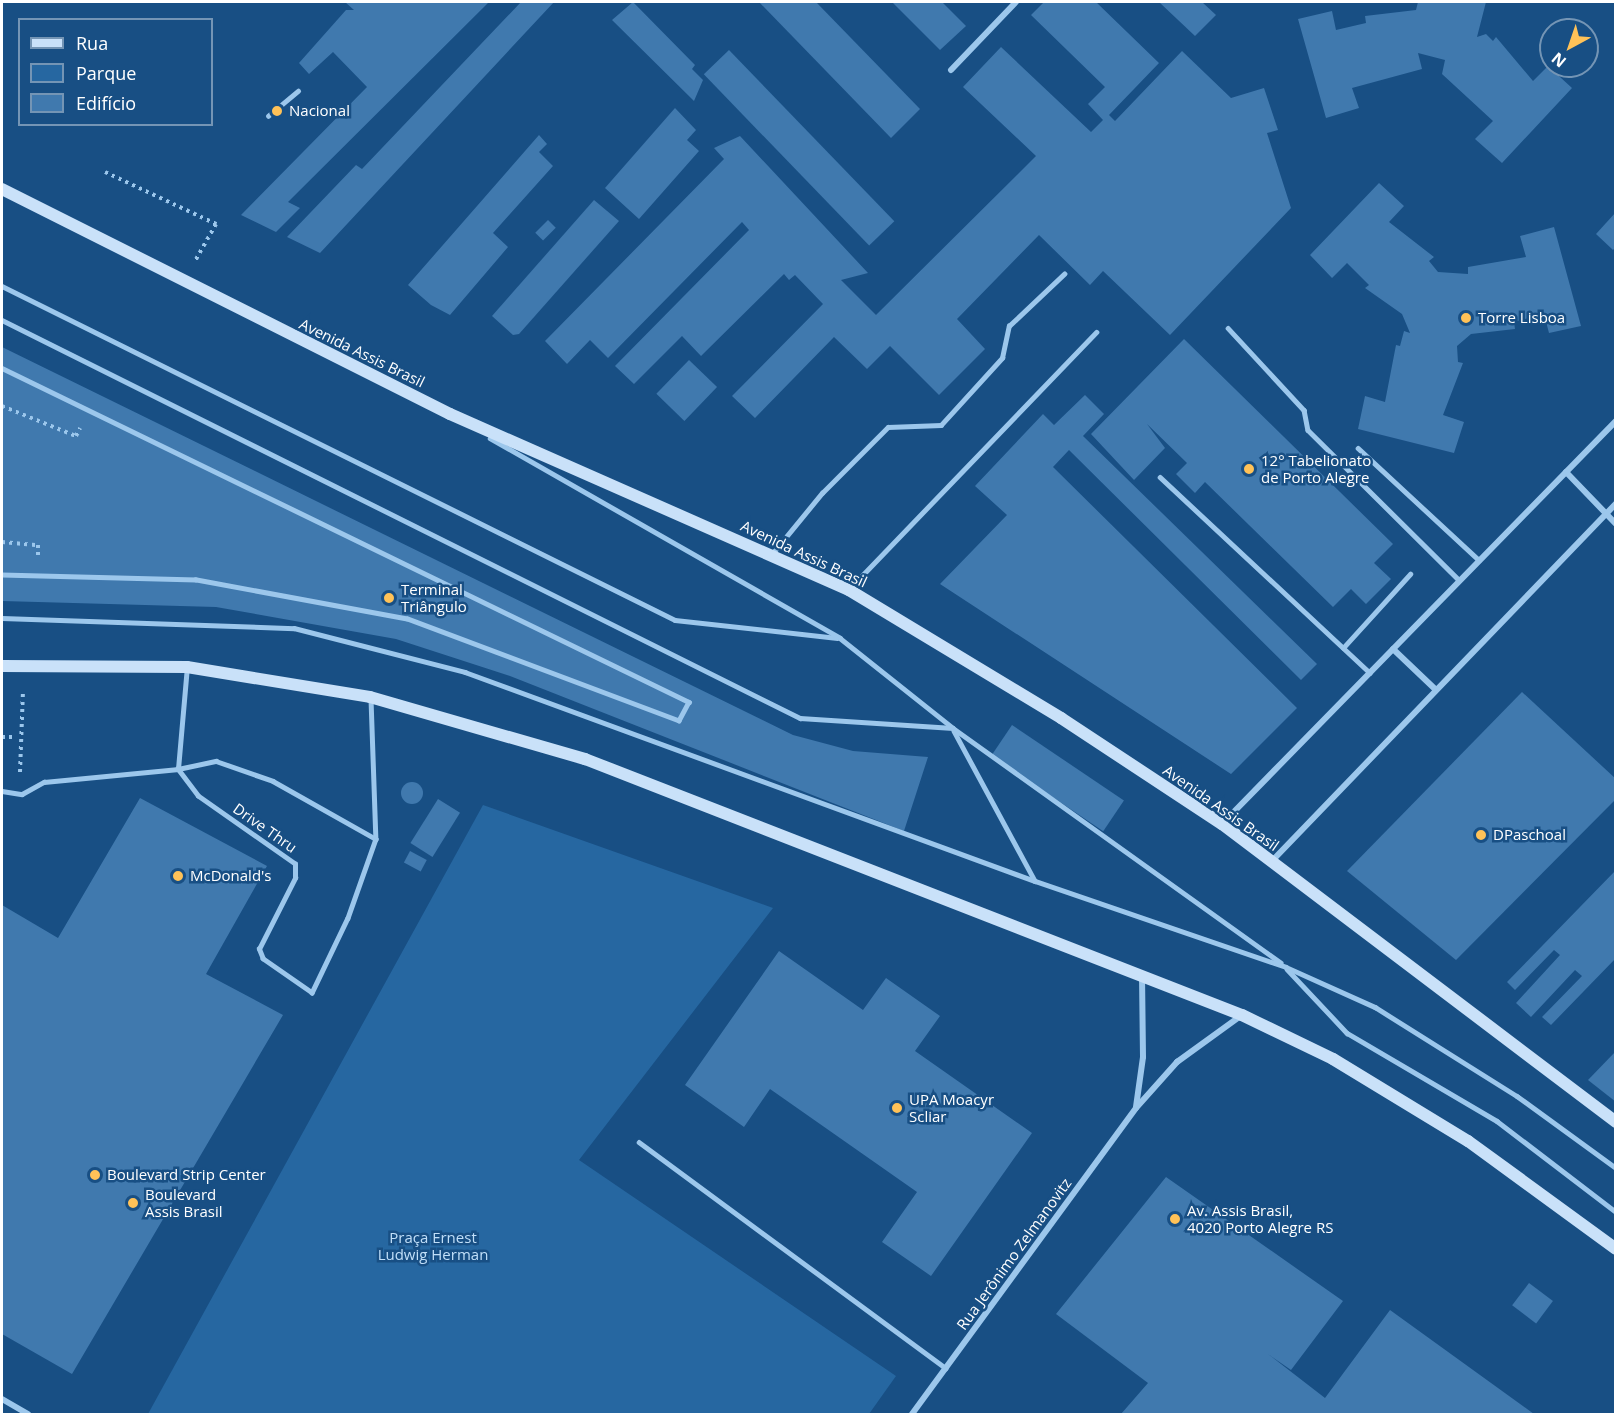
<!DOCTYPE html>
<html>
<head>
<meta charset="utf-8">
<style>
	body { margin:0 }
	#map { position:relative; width:1617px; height:1416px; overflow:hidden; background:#184f84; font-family:"Open Sans",sans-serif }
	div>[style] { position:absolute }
	.green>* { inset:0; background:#2667a1 }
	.building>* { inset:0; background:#4079ae; transform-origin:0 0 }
	.round { border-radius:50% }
	.path>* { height:4px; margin-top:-2px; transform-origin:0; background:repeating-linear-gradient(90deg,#9cc7ec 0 3px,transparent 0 7.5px) }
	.lane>* { height:4.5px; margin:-2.25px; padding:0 2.25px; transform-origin:2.25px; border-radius:2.25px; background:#9cc7ec }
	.street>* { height:6px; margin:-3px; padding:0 3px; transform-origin:3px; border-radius:3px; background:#9cc7ec }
	.secondary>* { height:12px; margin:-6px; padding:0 6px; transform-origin:6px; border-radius:6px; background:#c9e1f9 }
	.dots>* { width:16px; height:16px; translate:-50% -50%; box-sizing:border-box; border:3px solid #184f84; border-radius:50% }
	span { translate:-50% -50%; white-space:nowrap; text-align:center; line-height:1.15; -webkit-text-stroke:5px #184f84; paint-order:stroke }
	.poi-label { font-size:15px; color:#fff }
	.left { translate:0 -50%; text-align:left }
	.street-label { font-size:15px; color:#fff }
	.park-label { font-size:15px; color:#c1dff9 }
	.frame { position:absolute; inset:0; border:3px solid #fff; pointer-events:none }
	.legend { position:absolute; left:18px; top:18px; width:195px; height:108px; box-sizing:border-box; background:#184f84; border:2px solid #7495b5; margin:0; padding:8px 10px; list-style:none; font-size:18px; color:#fff }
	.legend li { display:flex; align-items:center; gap:12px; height:30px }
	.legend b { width:30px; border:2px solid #7495b5 }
	.north { position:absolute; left:1539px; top:18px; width:60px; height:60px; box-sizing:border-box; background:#184f84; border:2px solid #7495b5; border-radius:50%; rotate:220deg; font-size:16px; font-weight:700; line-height:24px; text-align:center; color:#fff }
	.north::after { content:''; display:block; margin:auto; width:21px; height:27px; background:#ffc258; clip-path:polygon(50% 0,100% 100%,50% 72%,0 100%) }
</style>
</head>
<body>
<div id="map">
	<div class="green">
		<div style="clip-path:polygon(483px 805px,773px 908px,579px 1160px,896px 1376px,869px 1414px,148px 1414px)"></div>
	</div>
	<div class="building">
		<div style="clip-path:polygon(345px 2px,489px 2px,288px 202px,300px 208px,276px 232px,241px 215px,367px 87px,333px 52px,309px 74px,299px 63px,346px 10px,354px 10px)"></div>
		<div style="clip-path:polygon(521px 2px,554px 2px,320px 253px,287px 237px,356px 165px,362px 169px)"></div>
		<div style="clip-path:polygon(633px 2px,695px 65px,692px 69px,703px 80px,694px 101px,612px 20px)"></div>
		<div style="clip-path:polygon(759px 2px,816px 2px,920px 109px,891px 138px)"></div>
		<div style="clip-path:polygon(892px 2px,942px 2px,966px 26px,940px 50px)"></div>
		<div style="clip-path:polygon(1044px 2px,1096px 2px,1159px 63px,1109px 115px,1115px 121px,1182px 51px,1231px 98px,1264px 88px,1278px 130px,1267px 133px,1291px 208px,1170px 335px,1103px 271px,1090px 285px,1039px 235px,957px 319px,985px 349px,939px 395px,890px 346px,867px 369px,834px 337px,755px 418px,732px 396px,823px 304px,795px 275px,789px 280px,784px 274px,701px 356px,682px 336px,634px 384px,615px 366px,749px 230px,742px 222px,608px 358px,590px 340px,567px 364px,545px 341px,724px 159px,714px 148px,740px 136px,868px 273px,841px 280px,876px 315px,1036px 156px,963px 87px,1001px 47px,1091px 132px,1103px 120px,1088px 104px,1105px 87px,1031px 15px)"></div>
		<div style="clip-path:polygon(1159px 2px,1202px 2px,1216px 15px,1195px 36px)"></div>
		<div style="clip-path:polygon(1418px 2px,1486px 2px,1477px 37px,1486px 34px,1493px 41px,1496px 37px,1533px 81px,1548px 66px,1572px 88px,1502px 163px,1475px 139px,1493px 121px,1442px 74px,1445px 60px,1418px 53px,1422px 69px,1352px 88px,1359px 108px,1326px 118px,1298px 19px,1332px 11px,1336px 30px,1366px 23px,1365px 16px,1416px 10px)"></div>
		<div style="left:729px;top:50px;width:238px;height:35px;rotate:46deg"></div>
		<div style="clip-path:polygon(675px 108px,696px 130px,687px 140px,699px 151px,639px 219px,605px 188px)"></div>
		<div style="clip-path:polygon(539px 135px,547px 144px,539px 152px,553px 166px,493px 233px,508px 247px,450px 315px,431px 305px,408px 285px)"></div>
		<div style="clip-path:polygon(1379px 183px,1404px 206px,1389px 222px,1434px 257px,1429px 261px,1438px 272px,1468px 274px,1468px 267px,1526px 257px,1520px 236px,1554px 227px,1581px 326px,1549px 333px,1544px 314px,1514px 322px,1515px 329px,1471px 334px,1457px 346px,1458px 362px,1463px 363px,1443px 415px,1464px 422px,1454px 453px,1358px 429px,1365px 396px,1385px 402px,1396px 345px,1400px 346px,1404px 331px,1410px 333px,1402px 314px,1365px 288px,1369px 285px,1347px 263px,1332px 278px,1310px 255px)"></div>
		<div style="clip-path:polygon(594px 200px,619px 221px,519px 334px,513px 335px,492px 316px)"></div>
		<div style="clip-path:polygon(1616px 212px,1616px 247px,1613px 250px,1596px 234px)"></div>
		<div style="left:548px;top:220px;width:11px;height:18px;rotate:45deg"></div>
		<div style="clip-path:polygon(1184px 339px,1393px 544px,1374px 563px,1391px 579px,1366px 604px,1351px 589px,1333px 607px,1205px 482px,1195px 493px,1176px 474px,1187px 463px,1147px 424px,1165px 448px,1134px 480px,1091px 434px)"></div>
		<div style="clip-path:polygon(2px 347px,793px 735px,853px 751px,928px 757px,904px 831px,510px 676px,396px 639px,216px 607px,2px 601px)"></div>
		<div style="left:689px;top:360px;width:39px;height:47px;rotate:44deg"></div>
		<div style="clip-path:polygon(1085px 395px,1104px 414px,1083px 436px,1317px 664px,1301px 680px,1069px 450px,1053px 467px,1297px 708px,1231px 774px,940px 584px,1007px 515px,975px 486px,1043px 414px,1054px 425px)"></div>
		<div style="clip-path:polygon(1522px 692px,1616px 779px,1616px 799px,1456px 960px,1347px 871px)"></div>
		<div style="left:1012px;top:725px;width:135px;height:37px;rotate:34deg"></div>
		<div class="round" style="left:401px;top:782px;width:22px;height:22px"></div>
		<div style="clip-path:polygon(140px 798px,267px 866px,206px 974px,283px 1015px,72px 1374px,2px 1334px,2px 905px,58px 938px)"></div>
		<div style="left:438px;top:799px;width:26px;height:52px;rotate:32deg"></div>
		<div style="left:410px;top:851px;width:19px;height:13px;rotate:28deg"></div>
		<div style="clip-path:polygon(1616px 870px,1616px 958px,1551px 1025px,1542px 1017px,1582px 976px,1575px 970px,1531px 1017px,1516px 1003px,1560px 955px,1554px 950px,1515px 990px,1507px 982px)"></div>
		<div style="clip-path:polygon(779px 951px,863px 1010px,886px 978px,940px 1016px,915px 1051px,1032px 1133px,931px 1276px,882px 1242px,917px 1192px,770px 1089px,744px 1127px,685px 1085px)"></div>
		<div style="clip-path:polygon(1616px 1051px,1616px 1102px,1588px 1080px)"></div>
		<div style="clip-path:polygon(1166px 1177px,1343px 1301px,1291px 1370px,1268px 1354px,1325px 1398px,1390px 1310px,1534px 1414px,1121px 1414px,1148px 1383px,1056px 1314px)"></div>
		<div style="left:1529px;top:1283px;width:30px;height:28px;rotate:37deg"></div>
	</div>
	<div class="path">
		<div style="left:105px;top:172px;width:123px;rotate:25.1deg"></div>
		<div style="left:216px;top:224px;width:43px;rotate:119.6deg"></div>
		<div style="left:2px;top:406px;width:80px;rotate:22.1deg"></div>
		<div style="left:76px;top:436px;width:9px;rotate:-63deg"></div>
		<div style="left:2px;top:542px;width:36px;rotate:5deg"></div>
		<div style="left:38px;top:545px;width:10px;rotate:90deg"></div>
		<div style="left:2px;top:737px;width:15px"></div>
		<div style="left:20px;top:772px;width:82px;rotate:-87.9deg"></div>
	</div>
	<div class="lane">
		<div style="left:268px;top:116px;width:39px;rotate:-40deg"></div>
		<div style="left:2px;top:286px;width:751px;rotate:26.39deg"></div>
		<div style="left:675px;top:620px;width:163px;rotate:6.3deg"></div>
		<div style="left:2px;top:320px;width:892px;rotate:26.51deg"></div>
		<div style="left:800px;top:718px;width:153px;rotate:3.7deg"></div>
		<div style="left:1228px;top:328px;width:112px;rotate:47.2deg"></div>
		<div style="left:1304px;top:410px;width:20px;rotate:79deg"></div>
		<div style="left:1308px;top:430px;width:213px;rotate:44.8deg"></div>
		<div style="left:2px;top:368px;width:764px;rotate:25.93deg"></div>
		<div style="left:689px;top:702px;width:21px;rotate:118deg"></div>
		<div style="left:679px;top:721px;width:290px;rotate:-159.4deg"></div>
		<div style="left:407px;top:619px;width:215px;rotate:-169.5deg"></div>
		<div style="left:196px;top:580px;width:194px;rotate:-178.5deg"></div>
		<div style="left:490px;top:438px;width:403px;rotate:29.7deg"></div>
		<div style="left:840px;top:638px;width:144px;rotate:38.5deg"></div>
		<div style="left:953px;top:728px;width:403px;rotate:35.6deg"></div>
		<div style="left:1358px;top:448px;width:165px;rotate:42.8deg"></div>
		<div style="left:1160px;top:477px;width:287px;rotate:43deg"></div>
		<div style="left:772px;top:554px;width:79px;rotate:-50.7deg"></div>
		<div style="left:822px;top:493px;width:93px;rotate:-45deg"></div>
		<div style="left:888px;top:427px;width:53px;rotate:-2.2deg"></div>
		<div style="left:941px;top:425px;width:91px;rotate:-47.7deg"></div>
		<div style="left:1002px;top:358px;width:33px;rotate:-78deg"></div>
		<div style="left:1009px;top:326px;width:76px;rotate:-43.4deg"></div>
		<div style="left:850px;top:588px;width:355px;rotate:-46.1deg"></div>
		<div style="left:2px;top:618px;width:292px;rotate:2deg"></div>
		<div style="left:294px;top:628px;width:177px;rotate:14.4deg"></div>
		<div style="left:465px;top:672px;width:607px;rotate:20.14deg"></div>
		<div style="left:1035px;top:881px;width:265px;rotate:18.9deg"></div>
		<div style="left:1286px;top:967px;width:98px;rotate:24.2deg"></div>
		<div style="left:1375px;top:1007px;width:168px;rotate:32.1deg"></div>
		<div style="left:1517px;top:1096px;width:122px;rotate:36deg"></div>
		<div style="left:1343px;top:648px;width:100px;rotate:-47.8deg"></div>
		<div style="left:371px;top:699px;width:140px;rotate:88deg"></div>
		<div style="left:954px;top:731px;width:170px;rotate:61.6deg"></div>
		<div style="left:2px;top:791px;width:20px;rotate:9deg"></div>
		<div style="left:22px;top:794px;width:25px;rotate:-29deg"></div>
		<div style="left:44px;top:782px;width:135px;rotate:-5.5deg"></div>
		<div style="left:178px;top:769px;width:39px;rotate:-12deg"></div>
		<div style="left:216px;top:761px;width:60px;rotate:19.3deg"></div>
		<div style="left:273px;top:781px;width:118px;rotate:29.4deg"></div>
		<div style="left:376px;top:839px;width:84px;rotate:109.5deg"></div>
		<div style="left:348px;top:918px;width:83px;rotate:115.6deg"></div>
		<div style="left:312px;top:993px;width:60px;rotate:-145.2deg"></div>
		<div style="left:263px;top:959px;width:11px;rotate:-112deg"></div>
		<div style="left:259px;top:949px;width:80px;rotate:-63.1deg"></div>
		<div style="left:295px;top:878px;width:14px;rotate:-90deg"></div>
		<div style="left:295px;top:864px;width:118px;rotate:-145deg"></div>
		<div style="left:198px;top:796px;width:34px;rotate:-127deg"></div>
		<div style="left:178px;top:769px;width:102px;rotate:-85deg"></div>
		<div style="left:1287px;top:969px;width:88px;rotate:46.8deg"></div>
		<div style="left:1347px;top:1033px;width:174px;rotate:30.4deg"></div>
		<div style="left:1497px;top:1121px;width:150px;rotate:37.4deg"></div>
		<div style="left:639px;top:1142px;width:381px;rotate:36.4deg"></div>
	</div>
	<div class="street">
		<div style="left:951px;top:70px;width:94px;rotate:-46.3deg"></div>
		<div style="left:1566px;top:472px;width:72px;rotate:46.1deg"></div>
		<div style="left:1393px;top:649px;width:58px;rotate:43.6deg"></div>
		<div style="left:1222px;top:824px;width:564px;rotate:-45.65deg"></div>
		<div style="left:1272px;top:861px;width:496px;rotate:-46.1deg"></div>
		<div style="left:1136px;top:1107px;width:50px;rotate:-82deg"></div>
		<div style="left:1143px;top:1057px;width:80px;rotate:-90.7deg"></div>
		<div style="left:2px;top:1399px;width:30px;rotate:30deg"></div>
		<div style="left:912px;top:1414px;width:379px;rotate:-53.8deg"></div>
		<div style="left:1136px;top:1108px;width:62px;rotate:-48.3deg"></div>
		<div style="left:1177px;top:1062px;width:80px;rotate:-35.9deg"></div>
	</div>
	<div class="secondary">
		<div style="left:2px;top:189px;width:501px;rotate:26.67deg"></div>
		<div style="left:450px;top:414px;width:436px;rotate:23.8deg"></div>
		<div style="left:849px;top:590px;width:248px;rotate:31.1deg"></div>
		<div style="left:1061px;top:718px;width:193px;rotate:33.4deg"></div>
		<div style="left:1222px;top:824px;width:494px;rotate:37.1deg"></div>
		<div style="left:2px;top:666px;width:185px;rotate:0.3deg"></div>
		<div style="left:187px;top:667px;width:185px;rotate:9.3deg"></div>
		<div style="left:370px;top:697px;width:224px;rotate:16.1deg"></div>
		<div style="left:585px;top:759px;width:705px;rotate:21.29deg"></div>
		<div style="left:1242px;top:1015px;width:101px;rotate:25.8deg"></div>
		<div style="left:1333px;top:1059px;width:158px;rotate:31.3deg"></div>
		<div style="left:1468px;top:1141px;width:183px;rotate:36.1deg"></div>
	</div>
	<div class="dots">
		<div style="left:277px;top:111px;background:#ffc258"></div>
		<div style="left:1466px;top:318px;background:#ffc258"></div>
		<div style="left:1249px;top:469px;background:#ffc258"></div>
		<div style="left:389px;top:598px;background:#ffc258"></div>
		<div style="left:1481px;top:835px;background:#ffc258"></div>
		<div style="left:178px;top:876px;background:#ffc258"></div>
		<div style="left:897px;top:1108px;background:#ffc258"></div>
		<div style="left:95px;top:1175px;background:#ffc258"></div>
		<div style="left:133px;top:1203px;background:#ffc258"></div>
		<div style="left:1175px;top:1219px;background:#ffc258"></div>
	</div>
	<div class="poi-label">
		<span class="left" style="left:289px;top:111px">Nacional</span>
		<span class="left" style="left:1478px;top:318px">Torre Lisboa</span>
		<span class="left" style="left:1261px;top:469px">12° Tabelionato<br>de Porto Alegre</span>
		<span class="left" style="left:401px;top:598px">Terminal<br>Triângulo</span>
		<span class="left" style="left:1493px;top:835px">DPaschoal</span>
		<span class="left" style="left:190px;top:876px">McDonald's</span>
		<span class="left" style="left:909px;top:1108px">UPA Moacyr<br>Scliar</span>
		<span class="left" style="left:107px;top:1175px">Boulevard Strip Center</span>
		<span class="left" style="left:145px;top:1203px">Boulevard<br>Assis Brasil</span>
		<span class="left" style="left:1187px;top:1219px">Av. Assis Brasil,<br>4020 Porto Alegre RS</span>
	</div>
	<div class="street-label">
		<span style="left:362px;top:353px;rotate:26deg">Avenida Assis Brasil</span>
		<span style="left:804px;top:554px;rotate:25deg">Avenida Assis Brasil</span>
		<span style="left:1221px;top:808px;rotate:35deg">Avenida Assis Brasil</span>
		<span style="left:265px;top:828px;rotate:35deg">Drive Thru</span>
		<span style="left:1014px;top:1254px;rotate:-54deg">Rua Jerônimo Zelmanovitz</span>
	</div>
	<div class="park-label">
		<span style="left:433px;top:1246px">Praça Ernest<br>Ludwig Herman</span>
	</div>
	<div class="frame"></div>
	<ul class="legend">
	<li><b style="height:8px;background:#c9e1f9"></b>Rua</li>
	<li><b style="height:16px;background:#2667a1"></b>Parque</li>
	<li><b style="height:16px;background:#4079ae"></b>Edifício</li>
	</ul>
	<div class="north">N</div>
</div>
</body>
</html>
